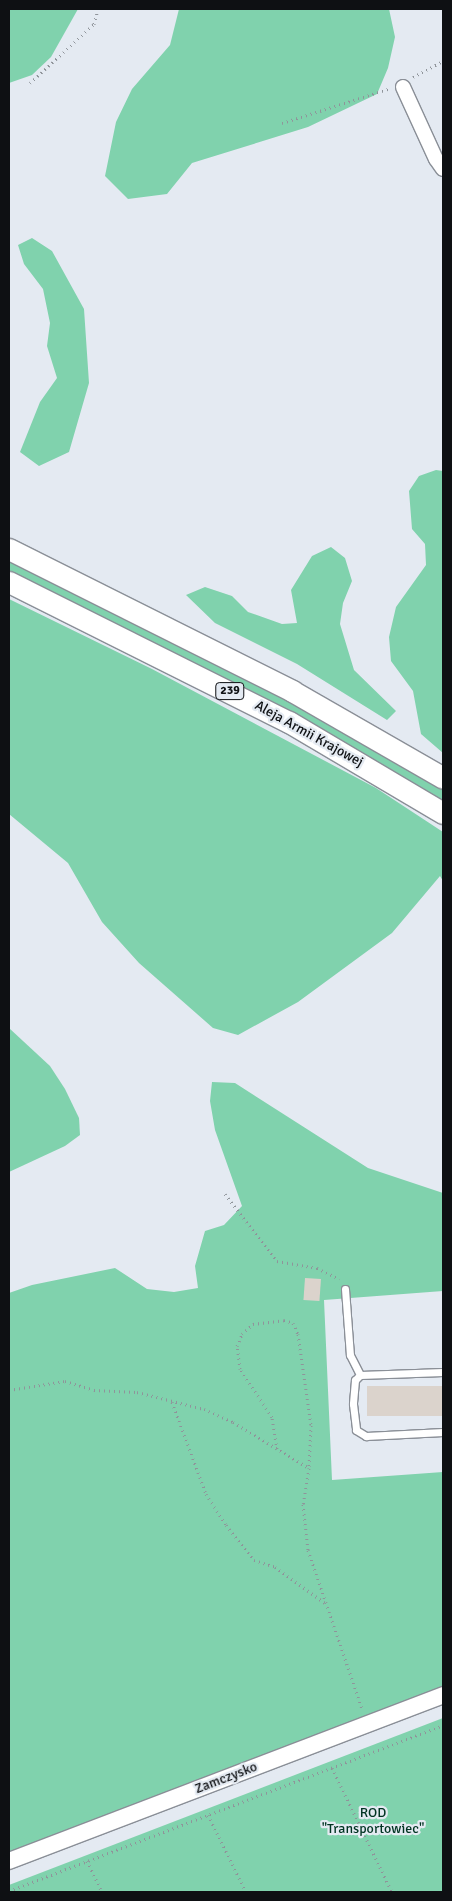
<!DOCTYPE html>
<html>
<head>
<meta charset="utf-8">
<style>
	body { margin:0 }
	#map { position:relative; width:452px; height:1901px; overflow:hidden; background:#e4eaf2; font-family:Signika,sans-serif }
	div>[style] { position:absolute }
	.green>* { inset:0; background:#80d2ad }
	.building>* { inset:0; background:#dbd3cc; transform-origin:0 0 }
	.path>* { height:3px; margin-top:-1.5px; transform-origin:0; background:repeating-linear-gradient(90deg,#8f949a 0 1px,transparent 0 5px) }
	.roads { filter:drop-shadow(1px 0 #8a8f97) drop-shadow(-1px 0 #8a8f97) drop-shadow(0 1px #8a8f97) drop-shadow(0 -1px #8a8f97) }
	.service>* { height:7px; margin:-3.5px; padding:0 3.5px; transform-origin:3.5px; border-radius:3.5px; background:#fff }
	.minor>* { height:14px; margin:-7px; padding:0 7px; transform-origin:7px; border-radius:7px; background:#fff }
	.tertiary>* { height:16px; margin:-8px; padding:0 8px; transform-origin:8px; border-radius:8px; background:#fff }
	.primary>* { height:21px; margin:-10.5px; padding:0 10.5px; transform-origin:10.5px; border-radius:10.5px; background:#fff }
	span { translate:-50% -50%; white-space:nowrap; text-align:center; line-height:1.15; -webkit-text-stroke:4.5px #e4eaf2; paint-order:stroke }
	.shield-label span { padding:1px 4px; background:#e4eaf2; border:1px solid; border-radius:4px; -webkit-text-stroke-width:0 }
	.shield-label { font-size:12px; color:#0e1013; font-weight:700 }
	.street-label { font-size:14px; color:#0e1013 }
	.park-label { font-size:14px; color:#003422 }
	.frame { position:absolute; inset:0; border:10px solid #0e1013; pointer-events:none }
</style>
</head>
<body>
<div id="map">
	<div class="green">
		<div style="clip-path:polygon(9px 9px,78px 9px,51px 57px,32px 75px,9px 83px)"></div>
		<div style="clip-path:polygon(179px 9px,389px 9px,395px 37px,388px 68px,377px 94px,308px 127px,192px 163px,167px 194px,128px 199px,105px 176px,116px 122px,132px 89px,170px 45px)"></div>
		<div style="clip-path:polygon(32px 238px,52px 251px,84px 309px,89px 383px,69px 452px,39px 466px,20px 452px,40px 402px,57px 378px,47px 346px,50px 323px,43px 289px,24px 264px,18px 245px)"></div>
		<div style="clip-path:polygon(436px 470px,443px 471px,443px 753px,421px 734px,413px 691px,391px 661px,389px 637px,396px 607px,426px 565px,425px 544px,412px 529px,409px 491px,419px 476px)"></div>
		<div style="clip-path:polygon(331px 547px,345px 558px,352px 581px,343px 603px,340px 624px,354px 670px,396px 711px,387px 720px,297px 664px,215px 623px,186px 595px,205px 587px,232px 596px,248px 612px,282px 624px,297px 623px,291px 590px,312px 556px)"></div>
		<div style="clip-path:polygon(9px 560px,286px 699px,443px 790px,443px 802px,322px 730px,221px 676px,9px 572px)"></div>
		<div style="clip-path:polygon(9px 599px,152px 669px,376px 788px,443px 832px,443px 881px,440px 876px,392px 933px,298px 1002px,238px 1035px,213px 1028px,139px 963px,102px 922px,68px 863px,9px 814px)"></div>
		<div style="clip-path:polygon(9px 1028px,50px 1066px,65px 1089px,79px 1118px,80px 1135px,65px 1146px,9px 1172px)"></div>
		<div style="clip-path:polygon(212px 1082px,235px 1083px,368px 1168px,443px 1193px,443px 1291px,324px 1300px,332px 1480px,443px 1472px,443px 1688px,9px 1853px,9px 1293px,32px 1285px,115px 1268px,147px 1289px,174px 1292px,198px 1288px,195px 1266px,205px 1231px,224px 1225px,242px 1206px,215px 1130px,210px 1101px)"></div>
		<div style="clip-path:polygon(443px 1718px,443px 1892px,9px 1892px,9px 1885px)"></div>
	</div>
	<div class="building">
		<div style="left:305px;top:1278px;width:16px;height:22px;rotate:4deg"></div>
		<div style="left:443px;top:1386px;width:30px;height:76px;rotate:90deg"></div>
	</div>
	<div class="path">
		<div style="left:413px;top:77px;width:34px;rotate:-28deg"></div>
		<div style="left:30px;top:83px;width:87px;rotate:-42.7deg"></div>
		<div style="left:94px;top:24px;width:16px;rotate:-75deg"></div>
		<div style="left:282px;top:123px;width:114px;rotate:-17.8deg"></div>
		<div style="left:225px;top:1194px;width:85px;rotate:52.2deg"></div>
		<div style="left:277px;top:1261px;width:41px;rotate:9.9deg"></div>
		<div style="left:317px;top:1268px;width:25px;rotate:26deg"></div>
		<div style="left:9px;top:1390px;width:57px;rotate:-9.1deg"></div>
		<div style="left:65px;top:1381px;width:30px;rotate:17deg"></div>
		<div style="left:94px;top:1390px;width:43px;rotate:2.7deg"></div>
		<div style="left:137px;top:1392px;width:69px;rotate:14.2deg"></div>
		<div style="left:204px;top:1409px;width:32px;rotate:24deg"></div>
		<div style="left:233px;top:1422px;width:89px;rotate:31.2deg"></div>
		<div style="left:172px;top:1402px;width:98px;rotate:69.7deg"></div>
		<div style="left:206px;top:1494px;width:37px;rotate:57deg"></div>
		<div style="left:226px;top:1525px;width:45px;rotate:51.3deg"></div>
		<div style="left:254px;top:1560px;width:22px;rotate:18deg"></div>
		<div style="left:275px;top:1567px;width:62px;rotate:35.8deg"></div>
		<div style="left:277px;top:1449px;width:32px;rotate:-99deg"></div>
		<div style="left:272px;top:1417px;width:58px;rotate:-123.7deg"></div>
		<div style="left:240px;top:1369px;width:23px;rotate:-97deg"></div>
		<div style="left:237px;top:1346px;width:13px;rotate:-67deg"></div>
		<div style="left:242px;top:1334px;width:15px;rotate:-42deg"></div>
		<div style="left:253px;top:1324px;width:31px;rotate:-7deg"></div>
		<div style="left:284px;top:1320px;width:9px;rotate:18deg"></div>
		<div style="left:293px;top:1323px;width:12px;rotate:66deg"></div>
		<div style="left:298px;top:1334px;width:92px;rotate:81.9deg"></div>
		<div style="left:311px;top:1425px;width:43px;rotate:92.7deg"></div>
		<div style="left:309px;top:1468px;width:36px;rotate:99deg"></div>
		<div style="left:303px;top:1504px;width:46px;rotate:83.8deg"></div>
		<div style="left:308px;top:1550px;width:168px;rotate:71.2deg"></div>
		<div style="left:332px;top:1768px;width:138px;rotate:64.2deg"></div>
		<div style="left:208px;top:1815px;width:86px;rotate:63.7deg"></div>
		<div style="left:87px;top:1861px;width:34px;rotate:64deg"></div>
		<div style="left:9px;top:1891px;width:465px;rotate:-20.9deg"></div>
	</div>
	<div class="roads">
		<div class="service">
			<div style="left:345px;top:1289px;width:66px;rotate:85.7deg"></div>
			<div style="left:350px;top:1355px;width:22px;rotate:63deg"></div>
			<div style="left:443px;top:1372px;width:83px;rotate:177.9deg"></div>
			<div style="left:360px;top:1375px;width:7px;rotate:135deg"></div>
			<div style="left:355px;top:1380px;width:24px;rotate:95deg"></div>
			<div style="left:353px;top:1404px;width:26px;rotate:83deg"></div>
			<div style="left:356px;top:1430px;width:12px;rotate:31deg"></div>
			<div style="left:366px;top:1436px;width:77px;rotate:-3deg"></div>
		</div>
		<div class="minor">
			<div style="left:403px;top:87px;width:79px;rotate:65.4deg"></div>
			<div style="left:436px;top:159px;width:12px;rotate:55deg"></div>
		</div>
		<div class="tertiary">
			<div style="left:9px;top:1861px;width:465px;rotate:-20.9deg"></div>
		</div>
		<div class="primary">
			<div style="left:9px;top:549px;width:317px;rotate:26.6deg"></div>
			<div style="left:292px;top:691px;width:174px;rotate:29.9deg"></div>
			<div style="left:9px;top:582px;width:313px;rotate:26.6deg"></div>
			<div style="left:289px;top:722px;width:179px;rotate:30.6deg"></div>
		</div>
	</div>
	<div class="shield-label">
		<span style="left:230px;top:691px">239</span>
	</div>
	<div class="street-label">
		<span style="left:309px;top:734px;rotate:29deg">Aleja Armii Krajowej</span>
		<span style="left:226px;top:1778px;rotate:-21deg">Zamczysko</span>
	</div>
	<div class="park-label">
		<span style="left:373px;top:1821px">ROD<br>"Transportowiec"</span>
	</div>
	<div class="frame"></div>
</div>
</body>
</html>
